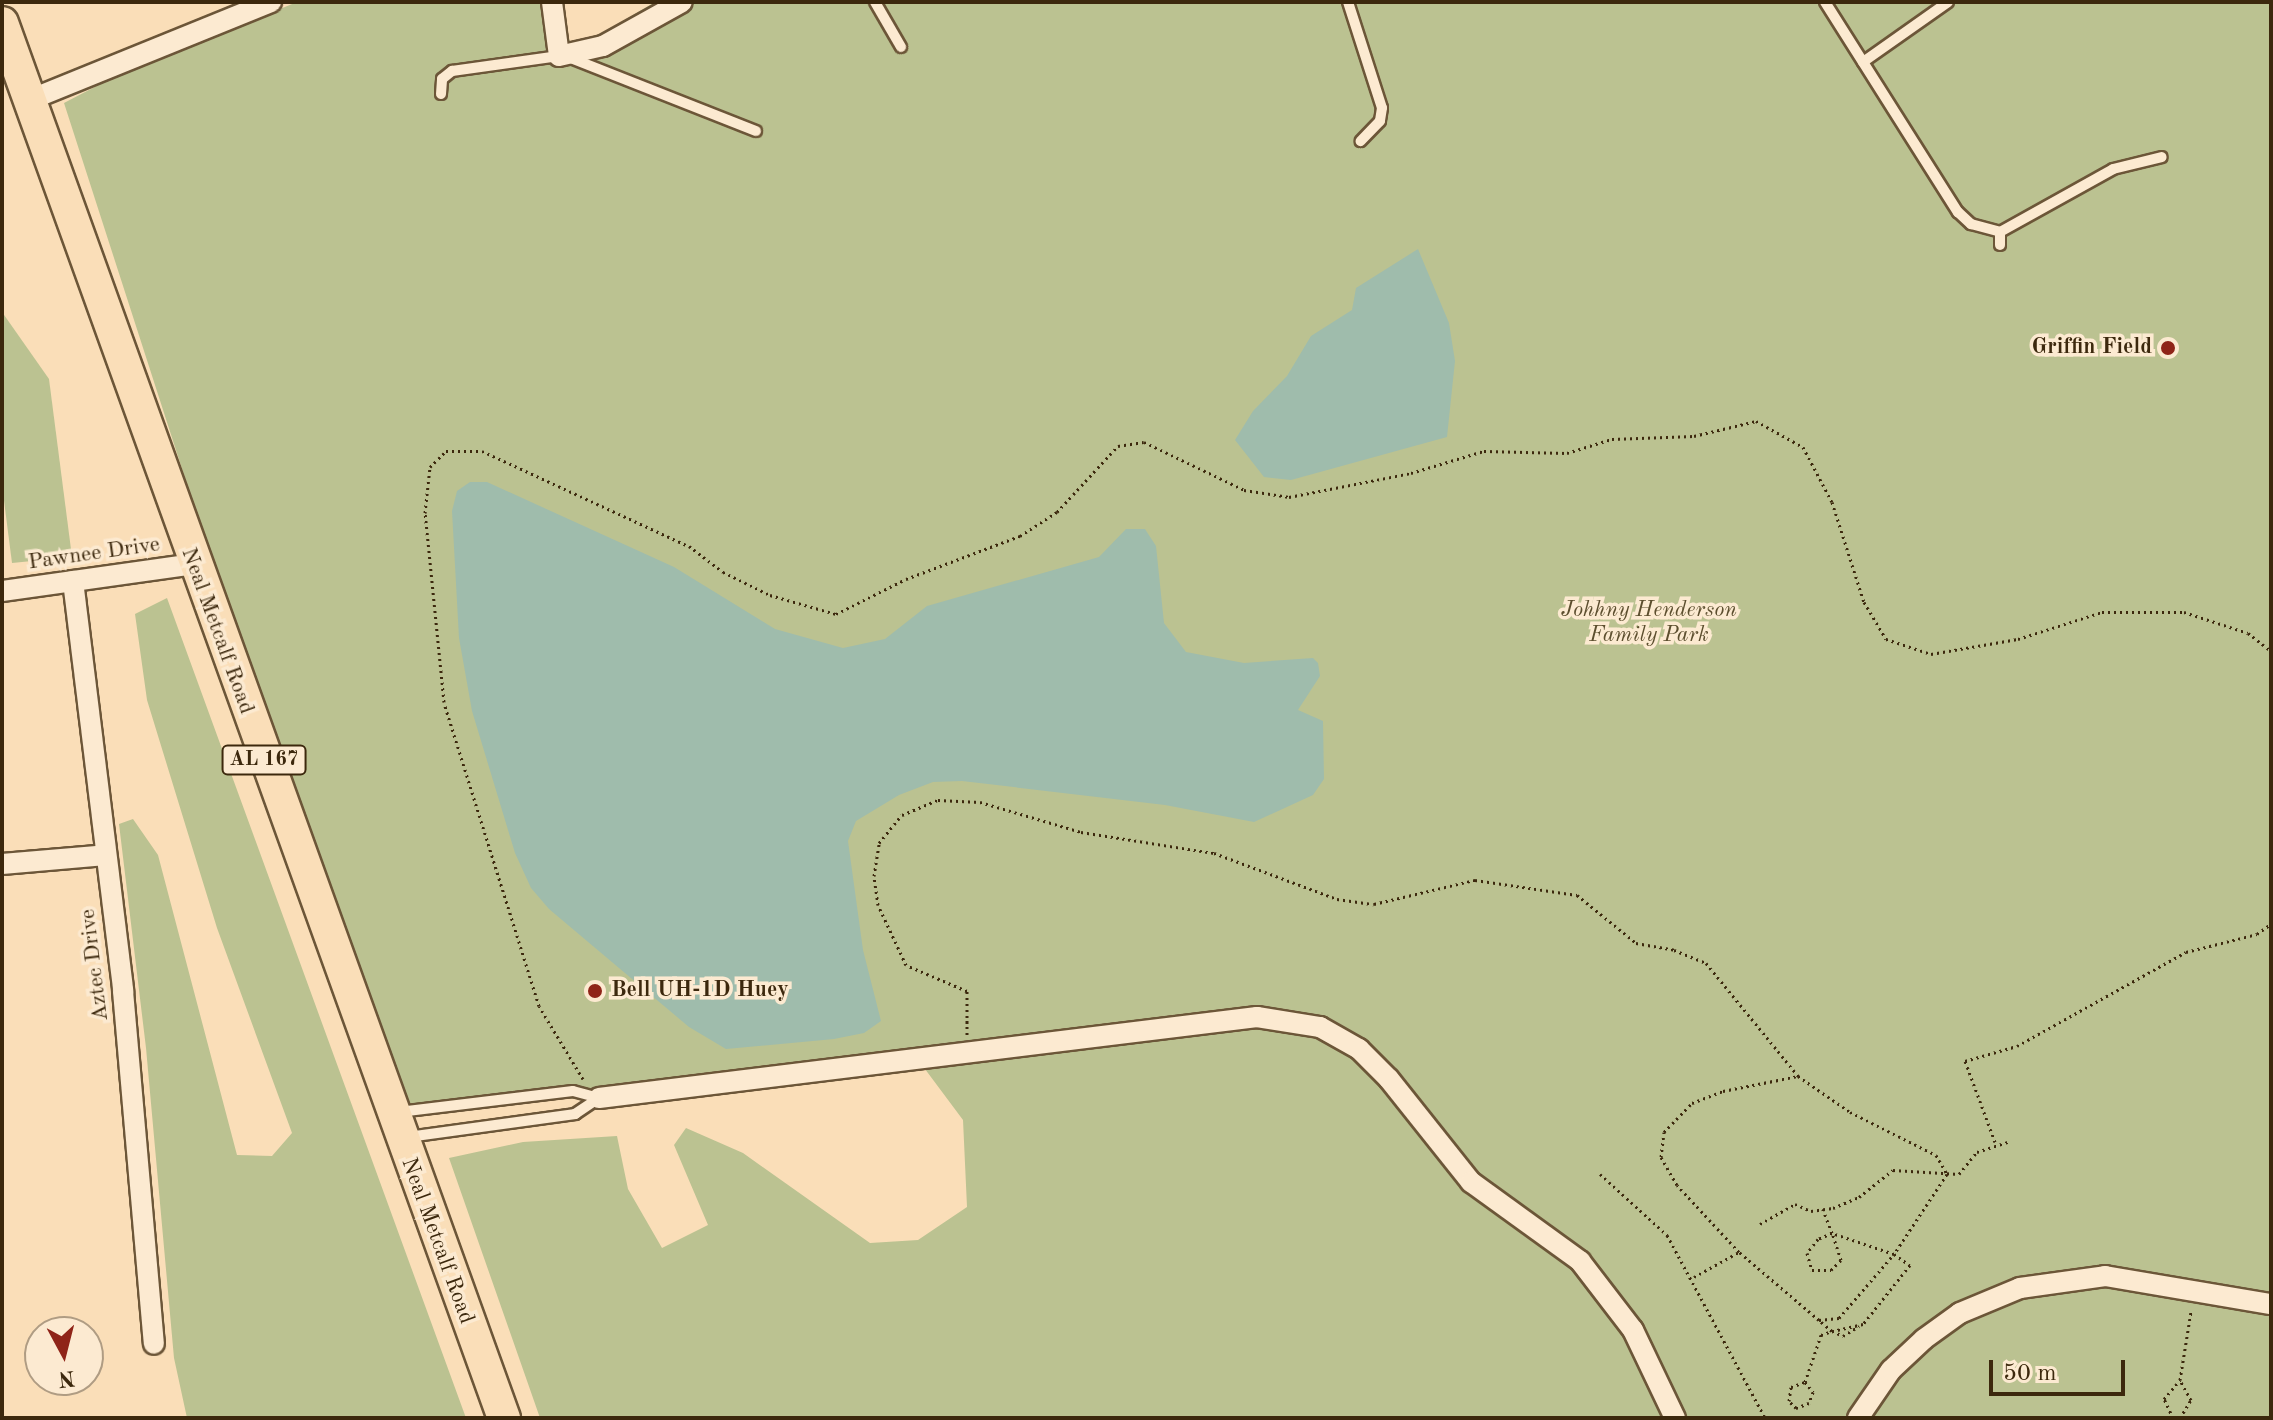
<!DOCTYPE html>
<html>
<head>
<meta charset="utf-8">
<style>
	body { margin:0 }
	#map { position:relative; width:2273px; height:1420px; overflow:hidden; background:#fadeb8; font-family:"Old Standard TT",serif }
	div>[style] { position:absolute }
	.green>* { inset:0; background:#bbc291 }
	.water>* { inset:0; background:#9fbcac }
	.path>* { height:3px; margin-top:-1.5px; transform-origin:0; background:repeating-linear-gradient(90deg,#3c280d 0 2px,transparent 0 6px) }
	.roads { filter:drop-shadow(2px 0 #6c5638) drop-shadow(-2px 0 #6c5638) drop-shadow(0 2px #6c5638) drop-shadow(0 -2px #6c5638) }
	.service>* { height:10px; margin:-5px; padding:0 5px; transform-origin:5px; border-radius:5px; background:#fcead1 }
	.minor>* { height:20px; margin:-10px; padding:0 10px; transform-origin:10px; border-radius:10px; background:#fcead1 }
	.primary>* { height:32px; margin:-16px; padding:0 16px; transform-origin:16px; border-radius:16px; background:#fadeb8 }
	.dots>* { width:22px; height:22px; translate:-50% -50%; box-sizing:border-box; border:4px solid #fcead1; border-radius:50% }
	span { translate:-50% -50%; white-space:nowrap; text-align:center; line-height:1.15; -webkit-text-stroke:7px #fcead1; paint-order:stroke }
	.shield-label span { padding:2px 6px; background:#fcead1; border:2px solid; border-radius:6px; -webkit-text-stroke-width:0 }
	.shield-label { font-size:20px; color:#3c280d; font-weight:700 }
	.poi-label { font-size:22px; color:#3c280d; font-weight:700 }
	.right { translate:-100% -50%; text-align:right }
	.left { translate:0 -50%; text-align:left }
	.street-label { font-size:22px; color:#3c280d }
	.park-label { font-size:22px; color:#5c4e2e; font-style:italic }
	.frame { position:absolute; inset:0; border:4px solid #3c280d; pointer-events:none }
	.north { position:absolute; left:24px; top:1316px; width:80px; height:80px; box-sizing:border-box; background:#fcead1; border:2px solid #af9c83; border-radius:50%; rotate:173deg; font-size:22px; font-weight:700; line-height:32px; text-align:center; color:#3c280d }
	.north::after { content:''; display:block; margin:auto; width:28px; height:36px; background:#8f2418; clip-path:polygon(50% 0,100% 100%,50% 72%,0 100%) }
	.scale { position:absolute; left:1989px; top:1360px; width:136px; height:36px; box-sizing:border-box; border:4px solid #3c280d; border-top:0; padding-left:10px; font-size:24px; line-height:28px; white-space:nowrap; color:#3c280d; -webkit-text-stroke:6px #fcead1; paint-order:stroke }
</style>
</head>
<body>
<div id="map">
	<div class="green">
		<div style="clip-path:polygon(297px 2px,550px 2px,571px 43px,591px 40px,655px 2px,2271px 2px,2271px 1418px,540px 1418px,449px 1158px,523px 1142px,617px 1136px,628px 1189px,662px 1248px,708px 1225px,674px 1145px,686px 1128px,743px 1153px,870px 1243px,918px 1240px,967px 1207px,963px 1120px,919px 1061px,599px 1098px,387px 1104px,64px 103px,110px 79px)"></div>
		<div style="clip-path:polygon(2px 312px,49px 379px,72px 557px,12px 563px,2px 485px)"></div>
		<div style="clip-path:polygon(167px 598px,466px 1418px,187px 1418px,174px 1358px,146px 1048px,119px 824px,133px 819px,158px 855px,237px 1155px,272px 1156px,292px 1133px,217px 928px,147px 700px,135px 614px)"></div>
	</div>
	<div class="water">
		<div style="clip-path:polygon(1418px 249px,1449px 323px,1455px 361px,1447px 437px,1291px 480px,1264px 477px,1235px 440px,1253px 411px,1287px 376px,1311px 336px,1352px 310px,1356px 288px)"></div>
		<div style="clip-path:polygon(470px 482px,487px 482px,674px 567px,775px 629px,843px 648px,885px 639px,927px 606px,1099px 557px,1126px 529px,1145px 529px,1156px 546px,1164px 623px,1186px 652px,1244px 663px,1313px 658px,1318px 663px,1320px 676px,1298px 710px,1323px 721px,1324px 779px,1313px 795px,1254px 822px,1165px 805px,962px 781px,933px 782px,899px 795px,856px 821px,848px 841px,863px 950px,881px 1021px,864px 1033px,834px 1039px,726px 1049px,689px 1027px,549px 909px,531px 888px,515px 853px,472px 711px,459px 638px,452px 511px,457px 491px)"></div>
	</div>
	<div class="path">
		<div style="left:967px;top:1035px;width:44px;rotate:-90deg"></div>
		<div style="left:967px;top:991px;width:66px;rotate:-156.9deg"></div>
		<div style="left:906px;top:965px;width:66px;rotate:-115deg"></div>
		<div style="left:878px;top:905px;width:29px;rotate:-98deg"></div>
		<div style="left:874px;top:876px;width:33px;rotate:-81deg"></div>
		<div style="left:879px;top:843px;width:36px;rotate:-51deg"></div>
		<div style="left:902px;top:815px;width:39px;rotate:-23deg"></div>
		<div style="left:938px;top:800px;width:42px;rotate:2.7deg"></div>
		<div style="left:980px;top:802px;width:105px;rotate:16.5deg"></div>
		<div style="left:1081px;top:832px;width:135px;rotate:9deg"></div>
		<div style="left:1214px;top:853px;width:131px;rotate:20.5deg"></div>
		<div style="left:1337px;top:899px;width:37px;rotate:8deg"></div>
		<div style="left:1374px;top:904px;width:104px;rotate:-13.4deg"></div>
		<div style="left:1475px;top:880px;width:103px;rotate:8.4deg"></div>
		<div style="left:1577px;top:895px;width:76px;rotate:39.1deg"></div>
		<div style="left:1636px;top:943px;width:39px;rotate:10deg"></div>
		<div style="left:1674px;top:950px;width:35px;rotate:22deg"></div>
		<div style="left:1706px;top:963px;width:146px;rotate:50.8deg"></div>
		<div style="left:583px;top:1079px;width:85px;rotate:-121.1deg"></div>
		<div style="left:539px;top:1006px;width:318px;rotate:-107.4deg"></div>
		<div style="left:444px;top:702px;width:190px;rotate:-95.7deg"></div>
		<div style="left:425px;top:513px;width:46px;rotate:-83.8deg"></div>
		<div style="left:430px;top:467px;width:23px;rotate:-45deg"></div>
		<div style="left:446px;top:451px;width:36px"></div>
		<div style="left:482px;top:451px;width:228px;rotate:24.7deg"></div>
		<div style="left:689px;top:546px;width:43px;rotate:37.4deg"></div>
		<div style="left:723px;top:572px;width:52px;rotate:26.1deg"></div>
		<div style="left:770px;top:595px;width:69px;rotate:16.1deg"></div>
		<div style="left:836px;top:614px;width:78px;rotate:-26.6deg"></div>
		<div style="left:906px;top:579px;width:122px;rotate:-20.7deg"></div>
		<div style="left:1020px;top:536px;width:44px;rotate:-33deg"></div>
		<div style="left:1057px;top:512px;width:90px;rotate:-47.3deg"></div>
		<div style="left:1118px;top:446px;width:26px;rotate:-9deg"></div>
		<div style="left:1144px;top:442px;width:111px;rotate:25.6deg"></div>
		<div style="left:1244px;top:490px;width:46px;rotate:8.8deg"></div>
		<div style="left:1289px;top:497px;width:124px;rotate:-11.1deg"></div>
		<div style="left:1411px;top:473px;width:76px;rotate:-16.8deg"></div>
		<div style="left:1484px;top:451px;width:83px;rotate:1.4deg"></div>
		<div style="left:1567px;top:453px;width:47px;rotate:-17.3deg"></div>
		<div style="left:1612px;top:439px;width:82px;rotate:-2.1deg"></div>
		<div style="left:1694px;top:436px;width:64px;rotate:-13.6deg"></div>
		<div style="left:1756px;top:421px;width:54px;rotate:29deg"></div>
		<div style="left:1803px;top:447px;width:62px;rotate:62.2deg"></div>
		<div style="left:1832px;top:502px;width:105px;rotate:72.3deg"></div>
		<div style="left:1864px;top:602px;width:43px;rotate:59.3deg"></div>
		<div style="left:1886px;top:639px;width:47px;rotate:18.4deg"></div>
		<div style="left:1931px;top:654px;width:88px;rotate:-9.8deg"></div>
		<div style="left:2018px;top:639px;width:88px;rotate:-17.8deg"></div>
		<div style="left:2102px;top:612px;width:82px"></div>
		<div style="left:2184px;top:612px;width:67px;rotate:18.2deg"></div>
		<div style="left:2248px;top:633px;width:29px;rotate:38deg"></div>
		<div style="left:1995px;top:1142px;width:86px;rotate:-110.3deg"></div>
		<div style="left:1965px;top:1061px;width:54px;rotate:-16.1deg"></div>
		<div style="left:2017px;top:1046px;width:193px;rotate:-29.1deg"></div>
		<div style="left:2186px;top:952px;width:73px;rotate:-14.2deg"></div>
		<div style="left:2257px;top:934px;width:17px;rotate:-36deg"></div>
		<div style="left:1600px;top:1174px;width:91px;rotate:42.3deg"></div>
		<div style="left:1667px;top:1235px;width:208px;rotate:61.8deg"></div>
		<div style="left:1760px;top:1224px;width:40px;rotate:-29.7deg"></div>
		<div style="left:1795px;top:1204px;width:17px;rotate:24deg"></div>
		<div style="left:1811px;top:1211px;width:22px;rotate:-8deg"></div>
		<div style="left:1833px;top:1208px;width:28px;rotate:-23deg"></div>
		<div style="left:1859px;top:1197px;width:43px;rotate:-38.5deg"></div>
		<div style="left:1893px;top:1170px;width:66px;rotate:3.5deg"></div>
		<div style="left:1959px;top:1174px;width:28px;rotate:-51deg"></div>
		<div style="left:1977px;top:1152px;width:35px;rotate:-18deg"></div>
		<div style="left:1694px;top:1277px;width:51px;rotate:-29.1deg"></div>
		<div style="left:1819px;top:1320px;width:20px;rotate:-6deg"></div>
		<div style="left:1839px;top:1318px;width:84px;rotate:-49.3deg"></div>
		<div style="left:1894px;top:1254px;width:19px;rotate:35deg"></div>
		<div style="left:1910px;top:1265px;width:75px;rotate:128.5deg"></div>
		<div style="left:1863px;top:1324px;width:32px;rotate:167deg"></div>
		<div style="left:1832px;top:1331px;width:17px;rotate:-140deg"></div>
		<div style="left:1819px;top:1320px;width:105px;rotate:-139.6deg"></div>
		<div style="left:1739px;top:1252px;width:91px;rotate:-132.8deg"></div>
		<div style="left:1677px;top:1185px;width:32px;rotate:-120deg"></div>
		<div style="left:1661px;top:1157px;width:25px;rotate:-83deg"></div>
		<div style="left:1664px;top:1132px;width:40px;rotate:-46deg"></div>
		<div style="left:1692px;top:1103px;width:33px;rotate:-21deg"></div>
		<div style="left:1723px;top:1091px;width:76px;rotate:-11.3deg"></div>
		<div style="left:1798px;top:1076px;width:63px;rotate:34.7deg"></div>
		<div style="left:1850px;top:1112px;width:96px;rotate:26.6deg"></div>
		<div style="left:1936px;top:1155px;width:22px;rotate:60deg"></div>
		<div style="left:1947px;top:1174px;width:96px;rotate:123.5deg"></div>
		<div style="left:1894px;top:1254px;width:65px;rotate:-161.3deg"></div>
		<div style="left:1832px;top:1233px;width:15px;rotate:157deg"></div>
		<div style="left:1818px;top:1239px;width:18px;rotate:128deg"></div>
		<div style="left:1807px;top:1253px;width:18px;rotate:74deg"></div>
		<div style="left:1812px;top:1270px;width:19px"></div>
		<div style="left:1831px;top:1270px;width:14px;rotate:-45deg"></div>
		<div style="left:1841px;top:1260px;width:28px;rotate:-108deg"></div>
		<div style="left:1832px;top:1233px;width:26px;rotate:-111deg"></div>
		<div style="left:1805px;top:1382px;width:50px;rotate:-71.2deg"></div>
		<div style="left:1821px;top:1335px;width:12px;rotate:-20deg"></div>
		<div style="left:1832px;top:1331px;width:12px;rotate:24deg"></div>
		<div style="left:1843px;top:1336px;width:19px;rotate:-32deg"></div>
		<div style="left:1805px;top:1382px;width:13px;rotate:51deg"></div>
		<div style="left:1813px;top:1392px;width:12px;rotate:110deg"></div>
		<div style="left:1809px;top:1403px;width:14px;rotate:159deg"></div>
		<div style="left:1796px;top:1408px;width:10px;rotate:-135deg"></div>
		<div style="left:1789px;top:1401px;width:14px;rotate:-82deg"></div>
		<div style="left:1791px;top:1387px;width:15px;rotate:-20deg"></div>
		<div style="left:2173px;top:1418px;width:21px;rotate:-115deg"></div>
		<div style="left:2164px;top:1399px;width:25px;rotate:-50deg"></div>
		<div style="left:2180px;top:1380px;width:70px;rotate:-80.9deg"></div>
		<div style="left:2180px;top:1418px;width:21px;rotate:-59deg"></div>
		<div style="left:2191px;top:1400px;width:23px;rotate:-119deg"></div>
	</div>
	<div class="roads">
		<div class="service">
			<div style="left:875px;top:2px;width:52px;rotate:60deg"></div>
			<div style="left:1348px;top:2px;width:111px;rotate:72.2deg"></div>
			<div style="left:1382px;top:108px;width:13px;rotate:99deg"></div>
			<div style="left:1380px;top:121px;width:28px;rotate:134deg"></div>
			<div style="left:1825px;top:2px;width:249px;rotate:57.7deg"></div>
			<div style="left:1958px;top:212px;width:18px;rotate:43deg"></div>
			<div style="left:1971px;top:224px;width:30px;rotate:15deg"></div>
			<div style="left:568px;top:57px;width:202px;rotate:21.5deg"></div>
			<div style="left:1863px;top:62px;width:104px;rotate:-35.2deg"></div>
			<div style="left:441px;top:94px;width:15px;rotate:-86deg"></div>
			<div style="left:442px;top:79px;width:13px;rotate:-39deg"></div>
			<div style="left:452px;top:71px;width:108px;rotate:-8deg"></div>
			<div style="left:2000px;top:245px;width:13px;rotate:-90deg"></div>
			<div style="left:2000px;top:232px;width:129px;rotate:-29.1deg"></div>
			<div style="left:2113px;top:169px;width:50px;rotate:-13.8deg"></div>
			<div style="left:399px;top:1112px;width:175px;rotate:-6.9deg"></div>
			<div style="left:573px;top:1091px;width:27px;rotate:15deg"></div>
			<div style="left:408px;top:1137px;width:169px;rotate:-7.8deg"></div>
			<div style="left:575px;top:1114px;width:29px;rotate:-34deg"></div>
		</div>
		<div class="minor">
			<div style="left:552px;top:2px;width:54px;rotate:82.6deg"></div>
			<div style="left:559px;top:56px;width:45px;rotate:-12.8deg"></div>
			<div style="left:603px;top:46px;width:90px;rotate:-29.1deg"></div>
			<div style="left:32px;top:99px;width:258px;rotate:-22.1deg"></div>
			<div style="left:73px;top:581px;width:413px;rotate:83deg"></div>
			<div style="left:123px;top:991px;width:354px;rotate:85deg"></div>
			<div style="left:2px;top:591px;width:193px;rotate:-8deg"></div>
			<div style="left:2px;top:864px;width:104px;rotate:-4.9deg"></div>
			<div style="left:599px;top:1098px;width:663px;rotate:-7.02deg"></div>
			<div style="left:1257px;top:1017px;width:64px;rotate:9deg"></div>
			<div style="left:1320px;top:1027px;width:45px;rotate:29.4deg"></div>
			<div style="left:1359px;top:1049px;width:42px;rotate:45deg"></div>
			<div style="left:1389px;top:1079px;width:132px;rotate:51.5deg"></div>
			<div style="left:1471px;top:1182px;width:135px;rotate:35.9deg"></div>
			<div style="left:1580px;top:1261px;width:87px;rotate:52.5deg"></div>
			<div style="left:1633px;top:1330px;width:98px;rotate:64.5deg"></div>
			<div style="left:1858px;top:1418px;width:58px;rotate:-55.5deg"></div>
			<div style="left:1891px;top:1370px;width:45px;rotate:-43.2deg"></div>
			<div style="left:1924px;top:1339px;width:44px;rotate:-35.8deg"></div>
			<div style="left:1960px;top:1313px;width:65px;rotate:-22.6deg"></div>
			<div style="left:2020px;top:1288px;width:86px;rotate:-8deg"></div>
			<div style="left:2105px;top:1276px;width:168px;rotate:9.6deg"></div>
		</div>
		<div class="primary">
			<div style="left:2px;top:23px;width:1483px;rotate:70.21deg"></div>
		</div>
	</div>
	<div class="dots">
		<div style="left:2168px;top:348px;background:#8f2418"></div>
		<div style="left:595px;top:991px;background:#8f2418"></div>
	</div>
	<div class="shield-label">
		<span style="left:264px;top:760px">AL 167</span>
	</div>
	<div class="poi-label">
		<span class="right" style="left:2152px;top:348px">Griffin Field</span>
		<span class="left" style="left:611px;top:991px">Bell UH-1D Huey</span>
	</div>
	<div class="street-label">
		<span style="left:94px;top:554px;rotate:-8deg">Pawnee Drive</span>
		<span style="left:217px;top:631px;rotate:70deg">Neal Metcalf Road</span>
		<span style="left:95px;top:965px;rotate:-97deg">Aztec Drive</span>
		<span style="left:437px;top:1241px;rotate:70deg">Neal Metcalf Road</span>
	</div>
	<div class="park-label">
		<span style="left:1649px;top:623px">Johhny Henderson<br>Family Park</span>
	</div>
	<div class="frame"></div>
	<div class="north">N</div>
	<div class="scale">50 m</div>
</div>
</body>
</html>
